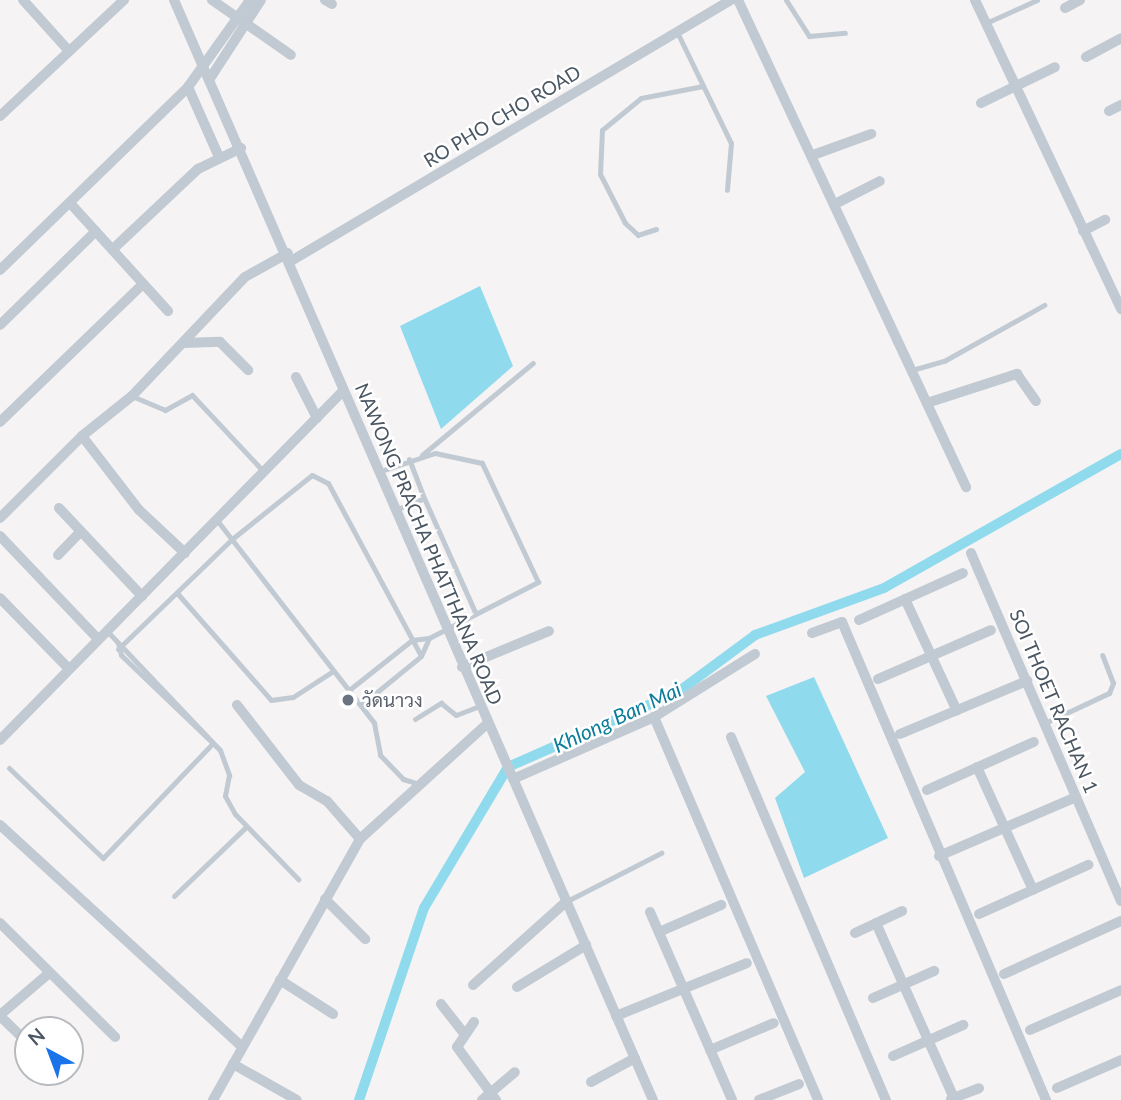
<!DOCTYPE html>
<html>
<head>
<meta charset="utf-8">
<style>
	body { margin:0 }
	#map { position:relative; width:1121px; height:1100px; overflow:hidden; background:#f5f3f3; font-family:Lato,Sarabun,sans-serif }
	div>[style] { position:absolute }
	.water>* { inset:0; background:#90daee }
	.canal>* { height:10px; margin:-5px; padding:0 5px; transform-origin:5px; border-radius:5px; background:#90daee }
	.lane>* { height:5px; margin:-2.5px; padding:0 2.5px; transform-origin:2.5px; border-radius:2.5px; background:#c1cad2 }
	.street>* { height:10px; margin:-5px; padding:0 5px; transform-origin:5px; border-radius:5px; background:#c1cad2 }
	.dots>* { width:19px; height:19px; translate:-50% -50%; box-sizing:border-box; border:4px solid #fff; border-radius:50% }
	span { translate:-50% -50%; white-space:nowrap; text-align:center; line-height:1.15; -webkit-text-stroke:5px #fff; paint-order:stroke }
	.street-label { font-size:19px; color:#4a5661 }
	.worship-label { font-size:19px; color:#5b616d }
	.left { translate:0 -50%; text-align:left }
	.water-label { font-size:21px; color:#0c7c9b; font-style:italic }
	.north { position:absolute; left:14px; top:1016px; width:70px; height:70px; box-sizing:border-box; background:#fff; border:2px solid #b7bbc0; border-radius:50%; rotate:319deg; font-size:19px; font-weight:700; line-height:28px; text-align:center; color:#4a5661 }
	.north::after { content:''; display:block; margin:auto; width:24px; height:32px; background:#1a73e8; clip-path:polygon(50% 0,100% 100%,50% 72%,0 100%) }
</style>
</head>
<body>
<div id="map">
	<div class="water">
		<div style="clip-path:polygon(480px 286px,513px 366px,441px 429px,400px 326px)"></div>
		<div style="clip-path:polygon(814px 677px,888px 838px,804px 878px,775px 798px,805px 772px,766px 696px)"></div>
	</div>
	<div class="canal">
		<div style="left:359px;top:1100px;width:203px;rotate:-71.3deg"></div>
		<div style="left:424px;top:908px;width:164px;rotate:-59.2deg"></div>
		<div style="left:508px;top:767px;width:186px;rotate:-23.8deg"></div>
		<div style="left:678px;top:692px;width:96px;rotate:-36.5deg"></div>
		<div style="left:755px;top:635px;width:137px;rotate:-20deg"></div>
		<div style="left:884px;top:588px;width:272px;rotate:-29.5deg"></div>
	</div>
	<div class="lane">
		<div style="left:786px;top:0;width:43px;rotate:57.4deg"></div>
		<div style="left:809px;top:36px;width:36px;rotate:-5deg"></div>
		<div style="left:986px;top:23px;width:56px;rotate:-24.3deg"></div>
		<div style="left:677px;top:32px;width:123px;rotate:64.1deg"></div>
		<div style="left:731px;top:143px;width:47px;rotate:94.9deg"></div>
		<div style="left:656px;top:229px;width:19px;rotate:162deg"></div>
		<div style="left:638px;top:235px;width:18px;rotate:-137deg"></div>
		<div style="left:625px;top:223px;width:55px;rotate:-117deg"></div>
		<div style="left:600px;top:174px;width:44px;rotate:-87.4deg"></div>
		<div style="left:602px;top:130px;width:50px;rotate:-39.4deg"></div>
		<div style="left:641px;top:98px;width:63px;rotate:-11deg"></div>
		<div style="left:912px;top:370px;width:33px;rotate:-16deg"></div>
		<div style="left:944px;top:361px;width:115px;rotate:-29.2deg"></div>
		<div style="left:132px;top:396px;width:36px;rotate:23deg"></div>
		<div style="left:165px;top:410px;width:31px;rotate:-29deg"></div>
		<div style="left:192px;top:395px;width:105px;rotate:46.9deg"></div>
		<div style="left:422px;top:455px;width:144px;rotate:-39.7deg"></div>
		<div style="left:409px;top:459px;width:42px;rotate:69deg"></div>
		<div style="left:395px;top:510px;width:31px;rotate:-22deg"></div>
		<div style="left:424px;top:498px;width:125px;rotate:65.9deg"></div>
		<div style="left:216px;top:519px;width:258px;rotate:52.2deg"></div>
		<div style="left:374px;top:723px;width:33px;rotate:79deg"></div>
		<div style="left:380px;top:755px;width:33px;rotate:46deg"></div>
		<div style="left:403px;top:779px;width:14px;rotate:17deg"></div>
		<div style="left:177px;top:593px;width:142px;rotate:48.7deg"></div>
		<div style="left:271px;top:700px;width:22px;rotate:-8deg"></div>
		<div style="left:293px;top:697px;width:48px;rotate:-33deg"></div>
		<div style="left:107px;top:631px;width:164px;rotate:46.5deg"></div>
		<div style="left:220px;top:750px;width:137px;rotate:-136.2deg"></div>
		<div style="left:121px;top:655px;width:12px;rotate:-104deg"></div>
		<div style="left:118px;top:649px;width:158px;rotate:-44deg"></div>
		<div style="left:232px;top:539px;width:102px;rotate:-38.7deg"></div>
		<div style="left:312px;top:475px;width:18px;rotate:27deg"></div>
		<div style="left:328px;top:483px;width:196px;rotate:61.7deg"></div>
		<div style="left:349px;top:690px;width:80px;rotate:-38.4deg"></div>
		<div style="left:412px;top:640px;width:17px;rotate:-7deg"></div>
		<div style="left:429px;top:638px;width:123px;rotate:-27.2deg"></div>
		<div style="left:538px;top:582px;width:132px;rotate:-115.2deg"></div>
		<div style="left:482px;top:463px;width:48px;rotate:-168deg"></div>
		<div style="left:435px;top:453px;width:60px;rotate:161.6deg"></div>
		<div style="left:361px;top:705px;width:77px;rotate:-39.2deg"></div>
		<div style="left:421px;top:656px;width:20px;rotate:-66deg"></div>
		<div style="left:415px;top:719px;width:31px;rotate:-32deg"></div>
		<div style="left:441px;top:703px;width:19px;rotate:39deg"></div>
		<div style="left:456px;top:715px;width:25px;rotate:-21deg"></div>
		<div style="left:1045px;top:723px;width:71px;rotate:-25.1deg"></div>
		<div style="left:1109px;top:693px;width:11px;rotate:-68deg"></div>
		<div style="left:1113px;top:683px;width:30px;rotate:-111deg"></div>
		<div style="left:220px;top:750px;width:27px;rotate:70deg"></div>
		<div style="left:229px;top:775px;width:21px;rotate:101deg"></div>
		<div style="left:225px;top:796px;width:21px;rotate:61deg"></div>
		<div style="left:235px;top:814px;width:91px;rotate:45.9deg"></div>
		<div style="left:9px;top:768px;width:130px;rotate:43.8deg"></div>
		<div style="left:103px;top:858px;width:155px;rotate:-46.3deg"></div>
		<div style="left:174px;top:896px;width:98px;rotate:-43.8deg"></div>
		<div style="left:567px;top:901px;width:106px;rotate:-27.1deg"></div>
	</div>
	<div class="street">
		<div style="left:23px;top:0;width:69px;rotate:48deg"></div>
		<div style="left:174px;top:0;width:1200px;rotate:66.47deg"></div>
		<div style="left:212px;top:0;width:96px;rotate:34.8deg"></div>
		<div style="left:325px;top:0;width:8px;rotate:30deg"></div>
		<div style="left:738px;top:0;width:538px;rotate:64.91deg"></div>
		<div style="left:975px;top:0;width:342px;rotate:64.7deg"></div>
		<div style="left:1065px;top:8px;width:17px;rotate:-28deg"></div>
		<div style="left:1086px;top:57px;width:40px;rotate:-28deg"></div>
		<div style="left:209px;top:80px;width:95px;rotate:-57deg"></div>
		<div style="left:188px;top:87px;width:77px;rotate:66.1deg"></div>
		<div style="left:981px;top:103px;width:82px;rotate:-25.9deg"></div>
		<div style="left:1109px;top:111px;width:13px;rotate:-27deg"></div>
		<div style="left:0;top:116px;width:170px;rotate:-43.1deg"></div>
		<div style="left:813px;top:155px;width:62px;rotate:-19.9deg"></div>
		<div style="left:70px;top:203px;width:146px;rotate:47.8deg"></div>
		<div style="left:837px;top:203px;width:48px;rotate:-27.1deg"></div>
		<div style="left:1083px;top:231px;width:25px;rotate:-27deg"></div>
		<div style="left:113px;top:249px;width:117px;rotate:-43.3deg"></div>
		<div style="left:198px;top:169px;width:48px;rotate:-26deg"></div>
		<div style="left:291px;top:261px;width:512px;rotate:-30.68deg"></div>
		<div style="left:0;top:270px;width:262px;rotate:-44.2deg"></div>
		<div style="left:188px;top:87px;width:107px;rotate:-54.5deg"></div>
		<div style="left:0;top:325px;width:134px;rotate:-44.4deg"></div>
		<div style="left:183px;top:343px;width:37px;rotate:-2deg"></div>
		<div style="left:220px;top:342px;width:40px;rotate:45deg"></div>
		<div style="left:296px;top:377px;width:46px;rotate:62.9deg"></div>
		<div style="left:927px;top:403px;width:95px;rotate:-17.9deg"></div>
		<div style="left:1017px;top:374px;width:33px;rotate:55deg"></div>
		<div style="left:0;top:422px;width:199px;rotate:-44deg"></div>
		<div style="left:59px;top:508px;width:121px;rotate:46.7deg"></div>
		<div style="left:0;top:518px;width:116px;rotate:-45deg"></div>
		<div style="left:0;top:536px;width:142px;rotate:46.4deg"></div>
		<div style="left:185px;top:553px;width:63px;rotate:-136.9deg"></div>
		<div style="left:139px;top:510px;width:93px;rotate:-127.6deg"></div>
		<div style="left:82px;top:436px;width:64px;rotate:-38.7deg"></div>
		<div style="left:132px;top:396px;width:164px;rotate:-46.5deg"></div>
		<div style="left:245px;top:277px;width:49px;rotate:-29.2deg"></div>
		<div style="left:971px;top:553px;width:379px;rotate:66.7deg"></div>
		<div style="left:58px;top:555px;width:33px;rotate:-46deg"></div>
		<div style="left:0;top:598px;width:98px;rotate:45.8deg"></div>
		<div style="left:905px;top:599px;width:123px;rotate:65.1deg"></div>
		<div style="left:859px;top:620px;width:114px;rotate:-24.3deg"></div>
		<div style="left:812px;top:633px;width:32px;rotate:-20deg"></div>
		<div style="left:842px;top:622px;width:520px;rotate:66.89deg"></div>
		<div style="left:462px;top:667px;width:94px;rotate:-22.5deg"></div>
		<div style="left:878px;top:679px;width:123px;rotate:-23.4deg"></div>
		<div style="left:237px;top:705px;width:101px;rotate:52.2deg"></div>
		<div style="left:299px;top:785px;width:32px;rotate:30deg"></div>
		<div style="left:327px;top:801px;width:50px;rotate:49deg"></div>
		<div style="left:654px;top:717px;width:417px;rotate:66.8deg"></div>
		<div style="left:900px;top:734px;width:138px;rotate:-22.7deg"></div>
		<div style="left:731px;top:737px;width:395px;rotate:66.9deg"></div>
		<div style="left:0;top:740px;width:489px;rotate:-45.5deg"></div>
		<div style="left:977px;top:767px;width:135px;rotate:65.5deg"></div>
		<div style="left:513px;top:779px;width:154px;rotate:-23.7deg"></div>
		<div style="left:654px;top:717px;width:119px;rotate:-32deg"></div>
		<div style="left:927px;top:790px;width:117px;rotate:-24.2deg"></div>
		<div style="left:0;top:825px;width:328px;rotate:42.5deg"></div>
		<div style="left:939px;top:856px;width:149px;rotate:-23.3deg"></div>
		<div style="left:325px;top:899px;width:57px;rotate:45deg"></div>
		<div style="left:650px;top:912px;width:205px;rotate:66.4deg"></div>
		<div style="left:979px;top:914px;width:120px;rotate:-24.2deg"></div>
		<div style="left:0;top:923px;width:162px;rotate:44.7deg"></div>
		<div style="left:876px;top:923px;width:192px;rotate:66deg"></div>
		<div style="left:659px;top:932px;width:68px;rotate:-23.5deg"></div>
		<div style="left:855px;top:933px;width:52px;rotate:-25.1deg"></div>
		<div style="left:1004px;top:974px;width:128px;rotate:-24.4deg"></div>
		<div style="left:280px;top:980px;width:63px;rotate:32.7deg"></div>
		<div style="left:473px;top:985px;width:126px;rotate:-41.8deg"></div>
		<div style="left:517px;top:987px;width:81px;rotate:-31.3deg"></div>
		<div style="left:873px;top:998px;width:67px;rotate:-23.9deg"></div>
		<div style="left:441px;top:1004px;width:36px;rotate:52deg"></div>
		<div style="left:0;top:1015px;width:63px;rotate:-40.5deg"></div>
		<div style="left:0;top:1016px;width:39px;rotate:44deg"></div>
		<div style="left:616px;top:1016px;width:141px;rotate:-22deg"></div>
		<div style="left:474px;top:1022px;width:30px;rotate:124deg"></div>
		<div style="left:457px;top:1047px;width:66px;rotate:53.7deg"></div>
		<div style="left:1030px;top:1030px;width:99px;rotate:-23.7deg"></div>
		<div style="left:710px;top:1050px;width:69px;rotate:-22.9deg"></div>
		<div style="left:893px;top:1056px;width:77px;rotate:-23.9deg"></div>
		<div style="left:233px;top:1064px;width:73px;rotate:29.4deg"></div>
		<div style="left:591px;top:1082px;width:50px;rotate:-28.6deg"></div>
		<div style="left:1057px;top:1088px;width:70px;rotate:-23.6deg"></div>
		<div style="left:951px;top:1099px;width:30px;rotate:-21deg"></div>
		<div style="left:213px;top:1100px;width:300px;rotate:-60.6deg"></div>
		<div style="left:360px;top:839px;width:171px;rotate:-42.2deg"></div>
		<div style="left:482px;top:1100px;width:43px;rotate:-40.3deg"></div>
		<div style="left:759px;top:1100px;width:43px;rotate:-21.8deg"></div>
	</div>
	<div class="dots">
		<div style="left:348px;top:700px;background:#6b7280"></div>
	</div>
	<div class="street-label">
		<span style="left:502px;top:116px;rotate:-31deg">RO PHO CHO ROAD</span>
		<span style="left:429px;top:544px;rotate:67deg">NAWONG PRACHA PHATTHANA ROAD</span>
		<span style="left:1054px;top:701px;rotate:67deg">SOI THOET RACHAN 1</span>
	</div>
	<div class="worship-label">
		<span class="left" style="left:362px;top:700px">วัดนาวง</span>
	</div>
	<div class="water-label">
		<span style="left:617px;top:717px;rotate:-25deg">Khlong Ban Mai</span>
	</div>
	<div class="north">N</div>
</div>
</body>
</html>
